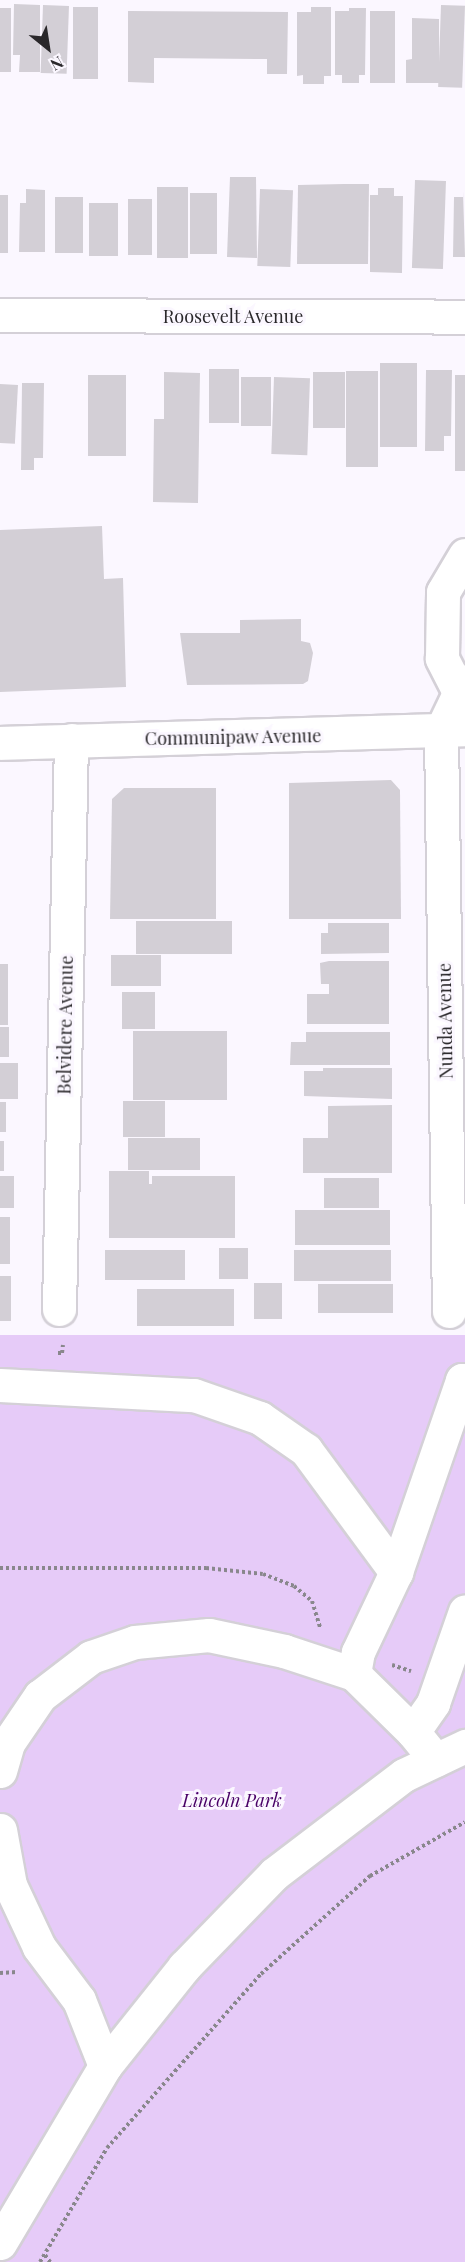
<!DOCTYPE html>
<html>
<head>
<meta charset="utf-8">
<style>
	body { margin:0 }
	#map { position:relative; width:465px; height:2262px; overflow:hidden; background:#fbf7ff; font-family:"Playfair Display",serif }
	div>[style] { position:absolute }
	.green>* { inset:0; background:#e6cbf8; transform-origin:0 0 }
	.building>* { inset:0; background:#d3cfd6; transform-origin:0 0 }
	.path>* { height:4px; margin-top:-2px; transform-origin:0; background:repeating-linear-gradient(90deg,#89878c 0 3px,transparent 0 6px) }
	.roads { filter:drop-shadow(2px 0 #d4d0d7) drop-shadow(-2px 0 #d4d0d7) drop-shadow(0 2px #d4d0d7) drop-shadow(0 -2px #d4d0d7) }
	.minor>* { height:33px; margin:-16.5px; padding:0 16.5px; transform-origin:16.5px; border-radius:16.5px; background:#fff }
	.major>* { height:33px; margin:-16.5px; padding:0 16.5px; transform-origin:16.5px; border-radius:16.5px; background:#fff }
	span { translate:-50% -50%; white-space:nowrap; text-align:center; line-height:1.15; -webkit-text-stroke:6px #fbf7ff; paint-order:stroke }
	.street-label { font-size:18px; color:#2a282b }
	.park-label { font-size:18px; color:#480066; font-style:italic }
	.north { position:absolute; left:18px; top:18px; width:60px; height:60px; -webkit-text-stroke:4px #fbf7ff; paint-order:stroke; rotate:150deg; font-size:16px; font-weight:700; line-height:24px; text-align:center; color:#2a282b }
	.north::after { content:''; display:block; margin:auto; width:21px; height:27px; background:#2a282b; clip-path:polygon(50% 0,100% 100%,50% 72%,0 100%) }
</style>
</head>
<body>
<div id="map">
	<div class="green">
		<div style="left:0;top:1335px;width:465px;height:927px"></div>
	</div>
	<div class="building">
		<div style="clip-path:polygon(14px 4px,40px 5px,40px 72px,19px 72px,20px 55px,13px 55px)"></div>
		<div style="left:43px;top:5px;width:26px;height:68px;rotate:2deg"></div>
		<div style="left:441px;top:5px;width:24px;height:82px;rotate:2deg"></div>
		<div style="left:73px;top:7px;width:25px;height:72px"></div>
		<div style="clip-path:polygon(311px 7px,331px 7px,331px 76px,324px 76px,324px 84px,303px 84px,303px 75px,297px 76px,297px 12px,311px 12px)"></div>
		<div style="left:0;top:8px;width:11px;height:64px"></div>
		<div style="clip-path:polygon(349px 8px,366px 8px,365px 75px,359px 75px,359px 83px,342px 83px,342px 75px,335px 75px,335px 11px,349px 11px)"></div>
		<div style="clip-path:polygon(128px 11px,288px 12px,287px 74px,267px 74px,267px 59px,154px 58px,154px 83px,128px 82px)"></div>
		<div style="left:370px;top:11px;width:25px;height:72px"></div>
		<div style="clip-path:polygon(412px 18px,439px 19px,439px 83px,406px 83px,406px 60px,412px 59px)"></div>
		<div style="clip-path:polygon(230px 177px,256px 177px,257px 258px,227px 257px)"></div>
		<div style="left:415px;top:180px;width:31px;height:88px;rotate:2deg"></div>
		<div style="clip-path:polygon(344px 184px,369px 184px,368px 264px,297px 264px,298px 185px)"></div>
		<div style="left:157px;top:187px;width:31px;height:71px"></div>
		<div style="clip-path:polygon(378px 188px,394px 188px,394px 196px,403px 196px,402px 273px,370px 272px,370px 195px,378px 195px)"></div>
		<div style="clip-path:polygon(26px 189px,45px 190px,45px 252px,19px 252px,20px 203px,26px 203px)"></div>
		<div style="left:260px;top:189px;width:33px;height:77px;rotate:2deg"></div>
		<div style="clip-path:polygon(463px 191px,465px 257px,453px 257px,454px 197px,463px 197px)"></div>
		<div style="left:190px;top:193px;width:27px;height:61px"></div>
		<div style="left:0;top:195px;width:8px;height:58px"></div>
		<div style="left:55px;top:197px;width:28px;height:56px"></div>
		<div style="left:128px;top:199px;width:24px;height:56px"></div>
		<div style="left:89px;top:203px;width:29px;height:53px"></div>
		<div style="left:380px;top:363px;width:37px;height:84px"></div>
		<div style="left:209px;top:369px;width:30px;height:54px"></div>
		<div style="clip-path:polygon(426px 370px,452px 370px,451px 436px,444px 436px,444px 451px,425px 451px)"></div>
		<div style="left:346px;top:371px;width:32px;height:96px"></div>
		<div style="clip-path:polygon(164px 372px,200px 373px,198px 503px,153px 502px,154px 419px,164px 419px)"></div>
		<div style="left:313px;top:372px;width:32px;height:56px"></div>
		<div style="left:88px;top:375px;width:38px;height:81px"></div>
		<div style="left:455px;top:375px;width:10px;height:96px"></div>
		<div style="left:241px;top:377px;width:30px;height:49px"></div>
		<div style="left:274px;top:377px;width:36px;height:77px;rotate:2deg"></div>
		<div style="clip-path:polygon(22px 383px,44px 383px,43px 458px,34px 458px,34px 470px,21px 470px)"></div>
		<div style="left:0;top:384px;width:18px;height:59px;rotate:3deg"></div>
		<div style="clip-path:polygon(102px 526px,104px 579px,123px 578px,126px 687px,0 692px,0 530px)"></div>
		<div style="clip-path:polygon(301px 619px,301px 641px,310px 643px,313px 653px,308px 681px,303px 684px,187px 685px,180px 633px,240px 633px,240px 620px)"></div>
		<div style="clip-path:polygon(391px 780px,400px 790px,401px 919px,289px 919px,289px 783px)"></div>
		<div style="clip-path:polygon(124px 788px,216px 788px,216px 919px,110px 919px,112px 799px)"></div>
		<div style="left:136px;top:921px;width:96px;height:33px"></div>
		<div style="clip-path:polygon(328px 923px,389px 923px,389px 953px,321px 954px,321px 933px,328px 933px)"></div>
		<div style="left:161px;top:955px;width:31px;height:50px;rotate:90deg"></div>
		<div style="clip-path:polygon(329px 961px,389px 961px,389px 1024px,307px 1024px,307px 994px,329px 994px,329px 984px,321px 984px,320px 963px)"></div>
		<div style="left:0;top:964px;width:8px;height:61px"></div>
		<div style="left:122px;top:992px;width:33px;height:37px"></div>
		<div style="left:0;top:1027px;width:9px;height:30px"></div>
		<div style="left:227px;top:1031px;width:69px;height:94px;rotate:90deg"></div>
		<div style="clip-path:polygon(306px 1032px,390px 1032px,390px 1065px,290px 1065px,291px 1042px,306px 1042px)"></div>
		<div style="left:0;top:1063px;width:18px;height:36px"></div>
		<div style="clip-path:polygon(323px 1068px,392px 1068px,392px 1099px,304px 1096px,304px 1071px,323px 1071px)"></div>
		<div style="left:165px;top:1101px;width:36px;height:42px;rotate:90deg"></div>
		<div style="left:0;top:1102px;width:6px;height:30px"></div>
		<div style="clip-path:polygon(392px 1105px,392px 1173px,303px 1173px,303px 1138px,328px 1138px,328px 1106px)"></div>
		<div style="left:128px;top:1138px;width:72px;height:32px"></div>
		<div style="left:0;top:1141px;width:4px;height:30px"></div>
		<div style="clip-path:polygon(109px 1171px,149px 1171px,149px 1184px,152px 1184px,152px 1176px,235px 1176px,235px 1238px,109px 1238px)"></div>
		<div style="left:0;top:1176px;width:14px;height:32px"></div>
		<div style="left:324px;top:1178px;width:55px;height:30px"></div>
		<div style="left:295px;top:1210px;width:95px;height:35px"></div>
		<div style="left:0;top:1217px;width:10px;height:47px"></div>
		<div style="left:219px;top:1248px;width:29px;height:31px"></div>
		<div style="left:105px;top:1250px;width:80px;height:30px"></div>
		<div style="left:294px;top:1250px;width:97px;height:31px"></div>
		<div style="left:0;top:1276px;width:11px;height:45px"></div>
		<div style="left:254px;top:1283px;width:28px;height:36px"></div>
		<div style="left:318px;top:1284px;width:75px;height:29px"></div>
		<div style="left:137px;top:1289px;width:97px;height:37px"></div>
	</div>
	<div class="path">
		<div style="left:58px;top:1353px;width:4px"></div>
		<div style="left:62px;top:1353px;width:8px;rotate:-83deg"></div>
		<div style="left:0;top:1568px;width:206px"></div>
		<div style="left:206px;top:1568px;width:57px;rotate:6deg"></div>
		<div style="left:263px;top:1574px;width:33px;rotate:21deg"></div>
		<div style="left:294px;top:1586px;width:23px;rotate:40deg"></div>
		<div style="left:312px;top:1601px;width:28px;rotate:73deg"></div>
		<div style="left:392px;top:1665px;width:20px;rotate:18deg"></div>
		<div style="left:0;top:1973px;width:17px;rotate:-3deg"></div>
		<div style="left:45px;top:2255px;width:9px;rotate:54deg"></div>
		<div style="left:40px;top:2262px;width:132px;rotate:-59.6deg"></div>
		<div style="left:107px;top:2148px;width:232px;rotate:-48.5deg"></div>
		<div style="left:261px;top:1974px;width:147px;rotate:-42deg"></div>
		<div style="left:370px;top:1876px;width:109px;rotate:-29.6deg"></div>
	</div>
	<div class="roads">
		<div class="minor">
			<div style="left:0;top:315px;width:465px;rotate:0.2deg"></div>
			<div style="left:458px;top:690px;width:36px;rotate:-117deg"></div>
			<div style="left:442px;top:658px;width:66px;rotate:-89.1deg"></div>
			<div style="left:443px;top:592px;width:43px;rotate:-59.3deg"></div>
			<div style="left:59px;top:1309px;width:569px;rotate:-88.79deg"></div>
			<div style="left:449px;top:1311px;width:580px;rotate:-90.79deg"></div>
			<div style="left:441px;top:731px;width:55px;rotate:-64.4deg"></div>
			<div style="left:0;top:1385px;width:194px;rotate:3deg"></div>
			<div style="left:194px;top:1395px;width:70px;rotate:19.2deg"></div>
			<div style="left:260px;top:1418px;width:56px;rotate:34.8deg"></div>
			<div style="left:306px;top:1450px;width:152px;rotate:53.6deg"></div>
			<div style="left:354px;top:1674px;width:22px;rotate:-80deg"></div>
			<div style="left:358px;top:1652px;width:89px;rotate:-64.6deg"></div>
			<div style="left:396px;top:1572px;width:203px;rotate:-71deg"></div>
			<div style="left:462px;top:1380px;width:3px;rotate:18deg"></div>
			<div style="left:413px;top:1732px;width:35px;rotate:-55deg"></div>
			<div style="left:433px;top:1703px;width:97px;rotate:-70.8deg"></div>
			<div style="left:0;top:1771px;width:29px;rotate:-74deg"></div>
			<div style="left:8px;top:1743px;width:57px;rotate:-55.8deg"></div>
			<div style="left:40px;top:1696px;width:64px;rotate:-37.4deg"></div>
			<div style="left:91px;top:1657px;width:46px;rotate:-18.8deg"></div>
			<div style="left:135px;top:1642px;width:74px;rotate:-5.4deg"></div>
			<div style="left:209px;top:1635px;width:77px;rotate:12deg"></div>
			<div style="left:284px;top:1651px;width:74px;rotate:18.2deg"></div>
			<div style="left:354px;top:1674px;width:83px;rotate:44.5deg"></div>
			<div style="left:413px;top:1732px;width:36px;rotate:51deg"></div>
			<div style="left:0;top:1830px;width:56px;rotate:79.7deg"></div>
			<div style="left:10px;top:1885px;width:68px;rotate:64.9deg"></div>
			<div style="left:39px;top:1947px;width:66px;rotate:53deg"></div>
			<div style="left:79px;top:2000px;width:71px;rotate:68.5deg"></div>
			<div style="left:0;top:2243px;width:206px;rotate:-59.3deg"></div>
			<div style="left:105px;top:2066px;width:127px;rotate:-51.4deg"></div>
			<div style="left:184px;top:1967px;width:129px;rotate:-45.9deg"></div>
			<div style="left:274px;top:1874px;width:163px;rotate:-37.3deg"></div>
			<div style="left:404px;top:1775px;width:68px;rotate:-25.4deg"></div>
		</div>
		<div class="major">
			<div style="left:0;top:743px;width:465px;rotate:-1.7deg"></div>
		</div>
	</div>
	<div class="street-label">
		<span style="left:233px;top:316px">Roosevelt Avenue</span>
		<span style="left:233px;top:737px;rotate:-1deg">Communipaw Avenue</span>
		<span style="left:445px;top:1021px;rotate:-91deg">Nunda Avenue</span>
		<span style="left:65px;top:1025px;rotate:-89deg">Belvidere Avenue</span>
	</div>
	<div class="park-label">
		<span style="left:232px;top:1800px">Lincoln Park</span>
	</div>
	<div class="north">N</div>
</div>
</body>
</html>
